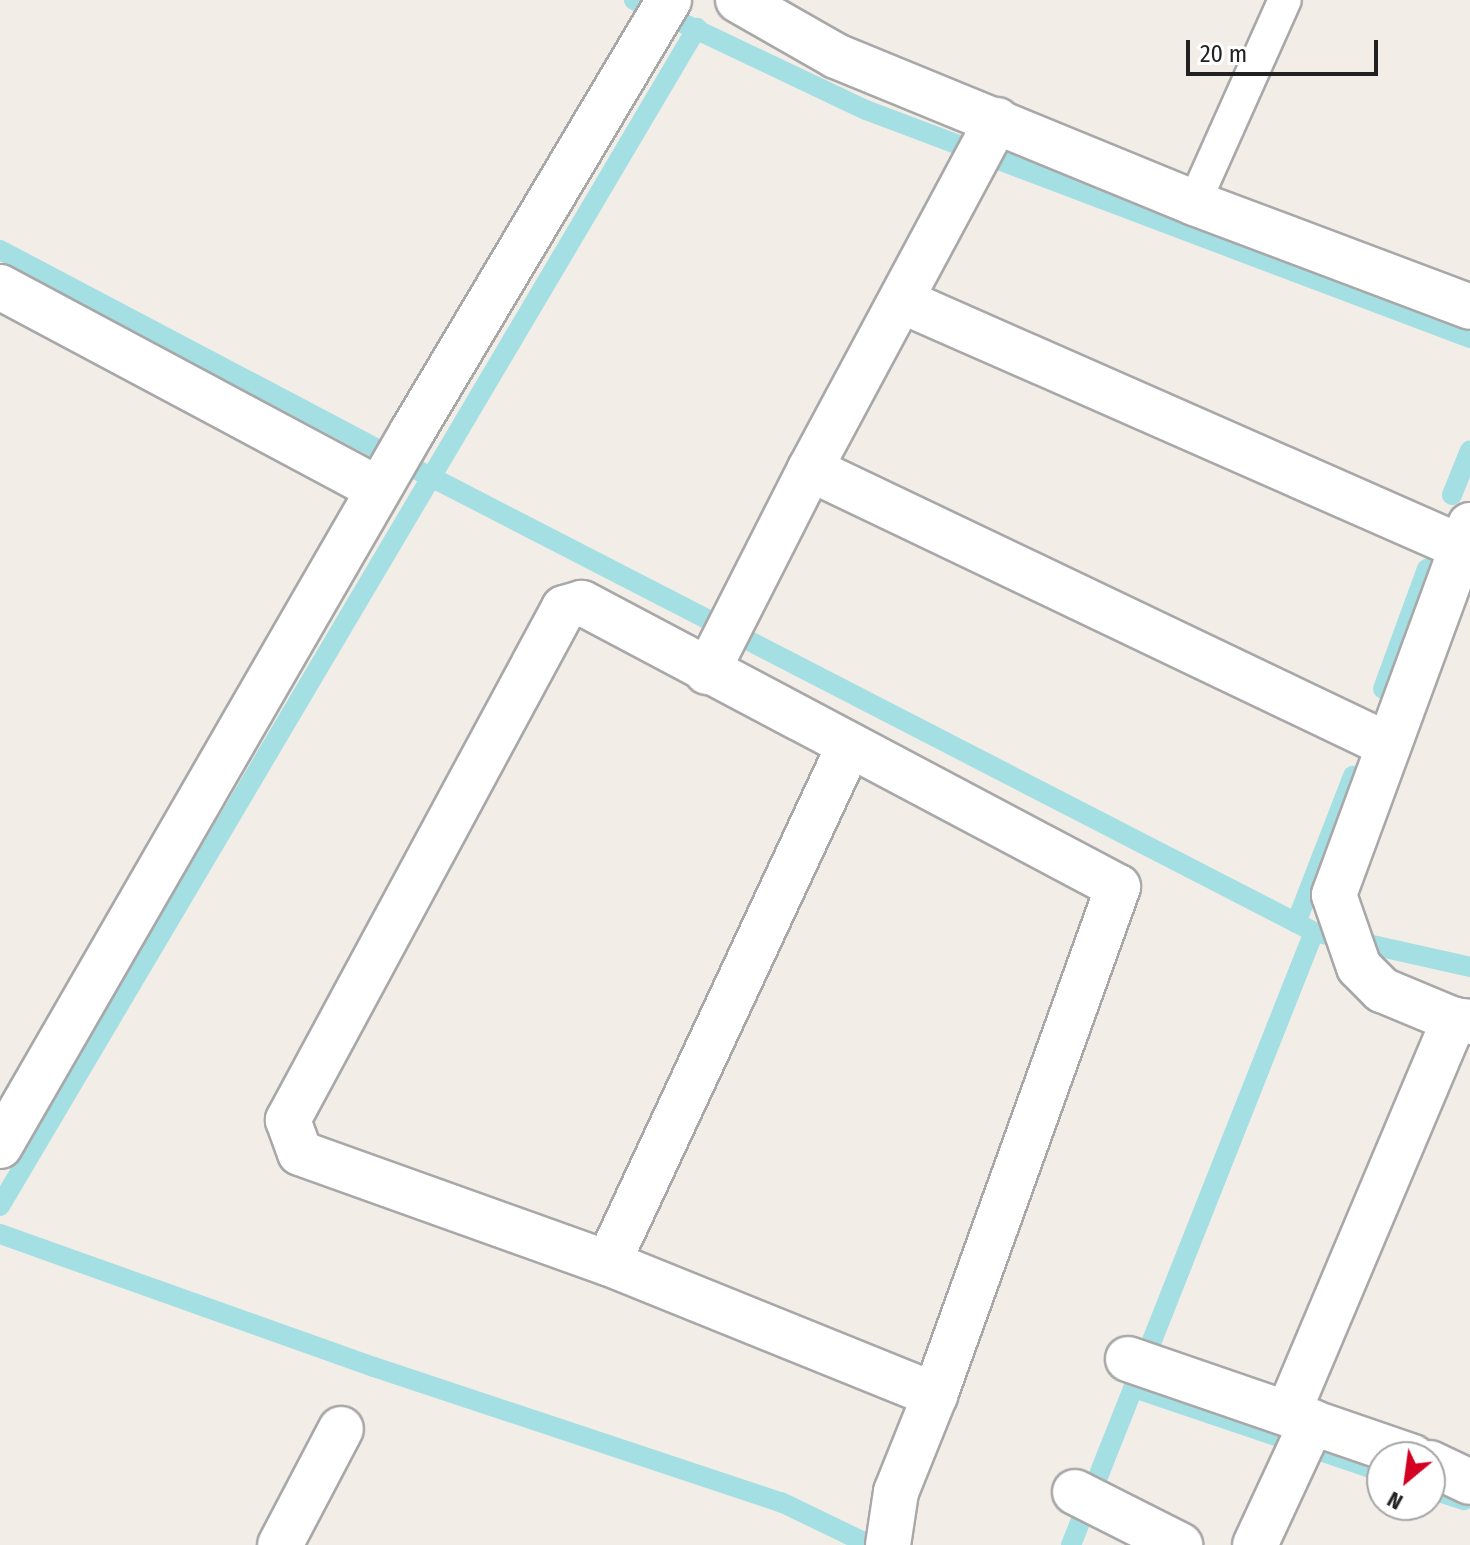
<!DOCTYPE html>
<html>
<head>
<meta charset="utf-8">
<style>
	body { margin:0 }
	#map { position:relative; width:1470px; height:1545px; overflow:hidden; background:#f2ede7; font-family:"Fira Sans Condensed",sans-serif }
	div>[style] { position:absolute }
	.stream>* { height:20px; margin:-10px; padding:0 10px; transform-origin:10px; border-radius:10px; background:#a4dfe3 }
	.roads { filter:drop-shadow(2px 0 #a8a8a8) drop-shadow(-2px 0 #a8a8a8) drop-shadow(0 2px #a8a8a8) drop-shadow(0 -2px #a8a8a8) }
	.service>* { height:32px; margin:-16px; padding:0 16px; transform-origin:16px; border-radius:16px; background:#fff }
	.minor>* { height:44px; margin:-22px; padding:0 22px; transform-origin:22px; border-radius:22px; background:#fff }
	span { translate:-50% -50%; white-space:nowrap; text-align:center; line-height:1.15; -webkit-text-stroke:8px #fff; paint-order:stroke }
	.north { position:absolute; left:1366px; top:1441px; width:80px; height:80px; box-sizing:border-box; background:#fff; border:2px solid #a6a6a6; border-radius:50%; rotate:209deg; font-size:22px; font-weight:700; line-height:32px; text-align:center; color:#212121 }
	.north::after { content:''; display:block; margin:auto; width:28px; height:36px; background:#d30022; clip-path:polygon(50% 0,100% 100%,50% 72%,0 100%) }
	.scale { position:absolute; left:1186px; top:40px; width:192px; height:36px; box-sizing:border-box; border:4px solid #212121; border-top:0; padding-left:10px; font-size:24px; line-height:28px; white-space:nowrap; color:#212121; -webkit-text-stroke:6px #fff; paint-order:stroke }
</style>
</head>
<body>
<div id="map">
	<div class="stream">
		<div style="left:634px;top:0;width:257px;rotate:25.4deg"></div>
		<div style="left:866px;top:110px;width:646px;rotate:20.68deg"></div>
		<div style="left:0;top:250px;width:489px;rotate:27.8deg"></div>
		<div style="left:433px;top:478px;width:991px;rotate:27.26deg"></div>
		<div style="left:1314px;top:932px;width:160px;rotate:12.6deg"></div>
		<div style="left:1452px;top:495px;width:48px;rotate:-68.2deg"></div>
		<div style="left:1383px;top:689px;width:128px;rotate:-69.9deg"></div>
		<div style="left:1296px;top:923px;width:158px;rotate:-68.8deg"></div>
		<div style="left:0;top:1206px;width:1369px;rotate:-59.39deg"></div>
		<div style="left:0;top:1234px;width:397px;rotate:19.6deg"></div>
		<div style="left:374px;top:1367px;width:429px;rotate:18.4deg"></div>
		<div style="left:781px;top:1502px;width:99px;rotate:25.8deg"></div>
		<div style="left:1134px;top:1388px;width:262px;rotate:18.7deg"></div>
		<div style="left:1430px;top:1489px;width:36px;rotate:18deg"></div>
		<div style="left:1071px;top:1545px;width:659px;rotate:-68.38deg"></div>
	</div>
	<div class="roads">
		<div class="service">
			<div style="left:1194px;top:203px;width:222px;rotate:-65.9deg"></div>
		</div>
		<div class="minor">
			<div style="left:738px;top:0;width:113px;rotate:29.7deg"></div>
			<div style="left:836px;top:56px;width:387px;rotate:22.3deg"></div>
			<div style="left:1194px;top:203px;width:295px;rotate:20.6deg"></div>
			<div style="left:0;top:287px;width:429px;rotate:28.1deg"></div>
			<div style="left:902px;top:301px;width:611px;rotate:23.75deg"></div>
			<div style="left:810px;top:469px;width:641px;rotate:25.52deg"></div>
			<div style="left:1470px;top:525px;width:394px;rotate:110.2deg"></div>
			<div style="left:1334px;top:895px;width:76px;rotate:70.9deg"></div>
			<div style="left:1359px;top:967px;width:33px;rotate:45deg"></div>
			<div style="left:1382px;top:990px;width:78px;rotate:22.6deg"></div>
			<div style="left:1454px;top:1020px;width:16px;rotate:7deg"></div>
			<div style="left:707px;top:672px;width:228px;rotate:-63.1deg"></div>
			<div style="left:810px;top:469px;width:396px;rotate:-61.8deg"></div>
			<div style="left:0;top:1146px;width:824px;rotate:-60.01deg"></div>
			<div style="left:412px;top:432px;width:503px;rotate:-59.25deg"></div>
			<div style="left:608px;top:1263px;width:570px;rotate:-65.01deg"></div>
			<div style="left:1128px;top:1359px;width:301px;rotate:19deg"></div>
			<div style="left:1288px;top:1413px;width:427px;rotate:-67.1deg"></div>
			<div style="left:1430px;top:1463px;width:44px;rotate:25.4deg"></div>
			<div style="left:1075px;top:1492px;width:118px;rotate:26.8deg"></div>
			<div style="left:280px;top:1545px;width:131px;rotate:-62.3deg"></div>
			<div style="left:888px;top:1545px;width:54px;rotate:-81.4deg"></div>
			<div style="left:896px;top:1492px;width:105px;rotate:-68.1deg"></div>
			<div style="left:935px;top:1395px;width:540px;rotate:-70.19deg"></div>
			<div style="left:1118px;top:887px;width:607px;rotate:-152.08deg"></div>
			<div style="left:582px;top:603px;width:19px;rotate:164deg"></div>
			<div style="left:564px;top:608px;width:582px;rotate:118.33deg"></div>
			<div style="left:288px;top:1120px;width:35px;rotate:70deg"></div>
			<div style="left:300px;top:1153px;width:327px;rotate:19.7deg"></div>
			<div style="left:608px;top:1263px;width:353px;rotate:22deg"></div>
			<div style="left:1255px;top:1545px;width:136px;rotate:-65.1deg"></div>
		</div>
	</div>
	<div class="north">N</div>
	<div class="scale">20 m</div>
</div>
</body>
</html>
